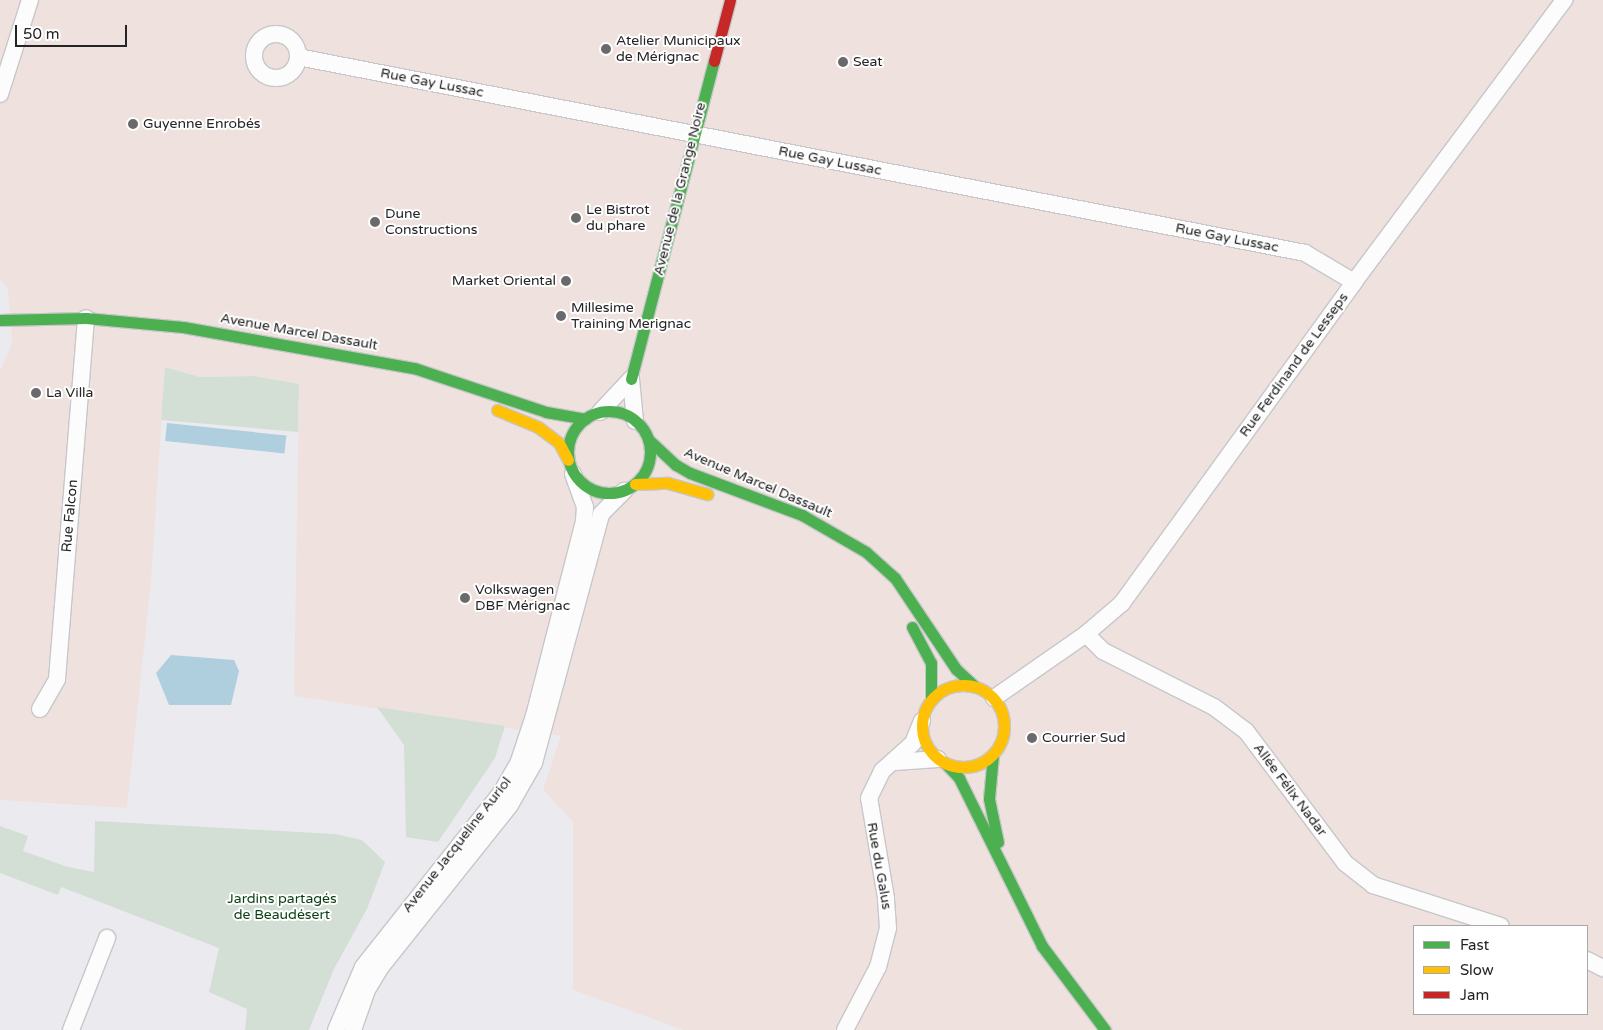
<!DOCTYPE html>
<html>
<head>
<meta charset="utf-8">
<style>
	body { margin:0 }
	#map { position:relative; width:1603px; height:1030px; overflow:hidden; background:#ebebef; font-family:"Varela Round",sans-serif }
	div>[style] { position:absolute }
	.industrial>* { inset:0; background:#efe2de }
	.green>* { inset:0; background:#d3dfd5 }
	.water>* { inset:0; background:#afcfdf; transform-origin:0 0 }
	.roads { filter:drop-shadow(1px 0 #c7c7ca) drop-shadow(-1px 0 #c7c7ca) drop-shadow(0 1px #c7c7ca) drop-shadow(0 -1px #c7c7ca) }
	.street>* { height:16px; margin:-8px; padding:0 8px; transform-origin:8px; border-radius:8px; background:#fcfcfd }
	.street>.ring { margin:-8px; padding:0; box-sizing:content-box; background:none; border:16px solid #fcfcfd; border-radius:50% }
	.fast>* { height:11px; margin:-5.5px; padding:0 5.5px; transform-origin:5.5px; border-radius:5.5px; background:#4caf50 }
	.fast>.ring { margin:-5.5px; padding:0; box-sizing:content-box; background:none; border:11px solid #4caf50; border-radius:50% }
	.slow>* { height:11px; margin:-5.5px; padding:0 5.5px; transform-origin:5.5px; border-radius:5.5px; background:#ffc107 }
	.slow>.ring { margin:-5.5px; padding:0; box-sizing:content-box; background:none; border:11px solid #ffc107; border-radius:50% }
	.jam>* { height:11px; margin:-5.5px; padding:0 5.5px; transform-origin:5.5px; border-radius:5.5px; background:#c62828 }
	.dots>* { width:14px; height:14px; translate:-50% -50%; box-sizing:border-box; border:2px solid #fff; border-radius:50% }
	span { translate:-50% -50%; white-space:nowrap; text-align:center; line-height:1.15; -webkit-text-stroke:4px #fff; paint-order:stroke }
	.poi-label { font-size:14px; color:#242426 }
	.left { translate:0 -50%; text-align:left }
	.right { translate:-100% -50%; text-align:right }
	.street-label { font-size:14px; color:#242426 }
	.park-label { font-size:14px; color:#0a3e14 }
	.legend { position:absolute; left:1413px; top:925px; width:175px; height:90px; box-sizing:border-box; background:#fff; border:1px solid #a7a7a8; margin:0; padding:6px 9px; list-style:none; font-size:15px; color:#242426 }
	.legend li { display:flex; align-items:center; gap:10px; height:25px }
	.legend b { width:25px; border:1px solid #a7a7a8 }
	.scale { position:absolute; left:15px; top:25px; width:112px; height:22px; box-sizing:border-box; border:2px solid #242426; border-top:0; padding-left:6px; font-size:15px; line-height:18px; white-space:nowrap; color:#242426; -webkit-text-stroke:4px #fff; paint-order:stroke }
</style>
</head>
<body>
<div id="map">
	<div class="industrial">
		<div style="clip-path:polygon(evenodd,0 0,1603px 0,1603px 1030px,683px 1030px,573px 990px,573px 822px,543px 790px,561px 736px,294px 696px,299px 384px,254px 376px,200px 377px,165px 367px,151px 582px,127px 808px,0 800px,0 371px,12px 343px,8px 289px,0 280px,0 0,1414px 926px,1587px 926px,1587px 1014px,1414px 1014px,1414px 926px)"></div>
	</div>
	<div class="green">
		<div style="clip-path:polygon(165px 367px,200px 377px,254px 376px,299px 384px,298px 432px,161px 420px)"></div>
		<div style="clip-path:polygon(377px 707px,505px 726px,495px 758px,438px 842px,406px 837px,404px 745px)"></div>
		<div style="clip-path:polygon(95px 821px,335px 834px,362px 840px,385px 862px,367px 909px,334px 969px,309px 1030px,245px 1030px,247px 1009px,209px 992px,219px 948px,61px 887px,58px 895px,0 873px,0 826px,28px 836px,23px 851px,68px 867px,94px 872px)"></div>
	</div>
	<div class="water">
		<div style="left:167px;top:423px;width:120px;height:18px;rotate:6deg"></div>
		<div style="clip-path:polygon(171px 655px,234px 660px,239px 671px,231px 705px,169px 705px,156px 673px)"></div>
	</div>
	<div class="roads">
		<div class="street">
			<div class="ring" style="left:254px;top:34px;width:28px;height:28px"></div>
			<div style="left:298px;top:57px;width:1026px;rotate:11.01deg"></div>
			<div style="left:1305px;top:253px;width:57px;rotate:30.6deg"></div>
			<div style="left:0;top:94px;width:99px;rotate:-72.3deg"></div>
			<div style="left:631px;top:379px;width:42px;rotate:84.6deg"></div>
			<div style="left:600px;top:412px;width:45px;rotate:-46.8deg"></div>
			<div style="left:1086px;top:634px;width:24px;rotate:45deg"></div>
			<div style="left:1103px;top:651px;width:124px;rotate:26.8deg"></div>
			<div style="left:1214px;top:707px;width:40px;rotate:37deg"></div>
			<div style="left:1246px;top:731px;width:165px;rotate:53.1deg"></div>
			<div style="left:1345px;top:863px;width:36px;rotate:38deg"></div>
			<div style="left:1373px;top:885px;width:134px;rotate:17.8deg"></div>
			<div style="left:994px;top:698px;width:112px;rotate:-34.8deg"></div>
			<div style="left:1086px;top:634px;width:48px;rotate:-40.7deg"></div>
			<div style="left:1122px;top:603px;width:396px;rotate:-54.1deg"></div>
			<div style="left:1354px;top:282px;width:352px;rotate:-53.3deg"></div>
			<div style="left:40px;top:709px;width:34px;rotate:-60deg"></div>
			<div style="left:57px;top:679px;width:362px;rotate:-85.4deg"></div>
			<div style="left:895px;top:762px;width:43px;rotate:-4deg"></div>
			<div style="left:1587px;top:960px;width:18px;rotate:27deg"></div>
			<div style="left:71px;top:1030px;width:99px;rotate:-68.6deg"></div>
			<div style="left:336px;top:1030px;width:69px;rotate:-66.8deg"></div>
			<div style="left:363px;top:967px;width:222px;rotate:-51.6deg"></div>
			<div style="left:501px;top:793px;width:34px;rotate:-60deg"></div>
			<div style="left:518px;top:764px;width:51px;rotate:-71.6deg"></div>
			<div style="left:534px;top:716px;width:201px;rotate:-75.6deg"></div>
			<div style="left:584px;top:521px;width:14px;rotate:-86deg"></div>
			<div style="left:585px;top:507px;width:35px;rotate:-110deg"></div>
			<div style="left:353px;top:1030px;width:42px;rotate:-70.7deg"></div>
			<div style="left:367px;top:990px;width:26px;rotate:-59deg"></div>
			<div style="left:380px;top:968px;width:208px;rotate:-51.4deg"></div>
			<div style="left:510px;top:805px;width:48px;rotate:-60.3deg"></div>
			<div style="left:534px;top:763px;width:258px;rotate:-74.9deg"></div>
			<div style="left:601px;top:514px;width:33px;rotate:-45deg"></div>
			<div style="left:845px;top:1030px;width:71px;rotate:-62.4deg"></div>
			<div style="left:878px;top:967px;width:40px;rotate:-75.6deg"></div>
			<div style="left:888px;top:928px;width:30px;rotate:-94deg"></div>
			<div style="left:886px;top:898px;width:101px;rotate:-99.6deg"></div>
			<div style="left:869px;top:798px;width:30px;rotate:-64deg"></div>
			<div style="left:882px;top:771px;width:42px;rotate:-42.1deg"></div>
			<div style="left:913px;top:743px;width:24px;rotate:-68deg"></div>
		</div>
		<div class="fast">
			<div style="left:0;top:320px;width:86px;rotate:-1.3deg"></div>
			<div style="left:86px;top:318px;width:97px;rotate:5.3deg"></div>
			<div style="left:183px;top:327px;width:235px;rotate:10.1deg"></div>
			<div style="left:414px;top:368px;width:139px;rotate:18.4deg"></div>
			<div style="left:546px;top:412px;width:40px;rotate:10deg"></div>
			<div style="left:631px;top:379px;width:329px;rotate:-75.4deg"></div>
			<div class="ring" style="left:568px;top:411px;width:71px;height:71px"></div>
			<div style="left:649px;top:440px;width:37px;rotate:43deg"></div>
			<div style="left:676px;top:465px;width:16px;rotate:30deg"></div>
			<div style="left:690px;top:473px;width:120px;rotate:20.6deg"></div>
			<div style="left:802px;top:515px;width:74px;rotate:30deg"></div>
			<div style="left:866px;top:552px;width:39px;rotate:42deg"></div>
			<div style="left:895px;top:578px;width:110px;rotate:56.2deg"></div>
			<div style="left:956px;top:669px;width:25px;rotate:43deg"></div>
			<div style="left:912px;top:627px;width:41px;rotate:62.2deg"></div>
			<div style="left:931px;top:663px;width:37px;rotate:90deg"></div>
			<div style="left:993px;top:755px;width:44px;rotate:95.2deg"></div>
			<div style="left:989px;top:799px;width:44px;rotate:78.2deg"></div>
			<div style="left:945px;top:763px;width:21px;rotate:47deg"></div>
			<div style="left:959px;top:778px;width:187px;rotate:63.7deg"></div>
			<div style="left:1042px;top:946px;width:105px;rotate:53.1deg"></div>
		</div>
		<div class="slow">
			<div style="left:497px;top:410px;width:44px;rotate:22.5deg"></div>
			<div style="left:538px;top:427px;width:26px;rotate:37deg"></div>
			<div style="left:559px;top:443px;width:19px;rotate:62deg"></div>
			<div style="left:635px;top:484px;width:33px;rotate:-2deg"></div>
			<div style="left:668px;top:483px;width:41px;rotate:15.8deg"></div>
			<div class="ring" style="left:922px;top:685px;width:71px;height:71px"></div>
		</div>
		<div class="jam">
			<div style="left:714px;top:61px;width:63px;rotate:-75.3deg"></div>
		</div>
	</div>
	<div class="dots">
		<div style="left:606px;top:49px;background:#6a6a6c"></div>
		<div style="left:843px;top:62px;background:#6a6a6c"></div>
		<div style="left:133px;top:124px;background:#6a6a6c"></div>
		<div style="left:576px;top:218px;background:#6a6a6c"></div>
		<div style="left:375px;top:222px;background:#6a6a6c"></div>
		<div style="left:566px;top:281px;background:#6a6a6c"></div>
		<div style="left:561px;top:316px;background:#6a6a6c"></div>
		<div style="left:36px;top:393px;background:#6a6a6c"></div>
		<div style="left:465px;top:598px;background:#6a6a6c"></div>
		<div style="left:1032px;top:738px;background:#6a6a6c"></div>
	</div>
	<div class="poi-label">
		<span class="left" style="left:616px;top:49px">Atelier Municipaux<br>de Mérignac</span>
		<span class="left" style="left:853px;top:62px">Seat</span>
		<span class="left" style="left:143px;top:124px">Guyenne Enrobés</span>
		<span class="left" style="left:586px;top:218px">Le Bistrot<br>du phare</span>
		<span class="left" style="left:385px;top:222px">Dune<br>Constructions</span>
		<span class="right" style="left:556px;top:281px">Market Oriental</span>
		<span class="left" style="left:571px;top:316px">Millesime<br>Training Merignac</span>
		<span class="left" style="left:46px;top:393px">La Villa</span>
		<span class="left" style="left:475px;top:598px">Volkswagen<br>DBF Mérignac</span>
		<span class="left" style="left:1042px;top:738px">Courrier Sud</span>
	</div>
	<div class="street-label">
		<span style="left:432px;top:83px;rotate:11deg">Rue Gay Lussac</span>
		<span style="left:830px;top:161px;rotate:11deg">Rue Gay Lussac</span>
		<span style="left:680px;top:189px;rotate:-76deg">Avenue de la Grange Noire</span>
		<span style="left:1227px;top:238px;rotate:11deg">Rue Gay Lussac</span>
		<span style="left:299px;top:332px;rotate:10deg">Avenue Marcel Dassault</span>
		<span style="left:1294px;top:365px;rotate:-54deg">Rue Ferdinand de Lesseps</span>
		<span style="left:758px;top:483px;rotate:23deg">Avenue Marcel Dassault</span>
		<span style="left:70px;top:516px;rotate:-85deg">Rue Falcon</span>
		<span style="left:1290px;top:790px;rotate:53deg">Allée Félix Nadar</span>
		<span style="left:457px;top:845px;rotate:-52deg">Avenue Jacqueline Auriol</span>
		<span style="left:879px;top:866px;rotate:80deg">Rue du Galus</span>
	</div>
	<div class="park-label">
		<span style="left:282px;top:907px">Jardins partagés<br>de Beaudésert</span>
	</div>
	<ul class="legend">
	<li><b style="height:6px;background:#4caf50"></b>Fast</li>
	<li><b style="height:6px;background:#ffc107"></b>Slow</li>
	<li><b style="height:6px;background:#c62828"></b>Jam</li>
	</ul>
	<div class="scale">50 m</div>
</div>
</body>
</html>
